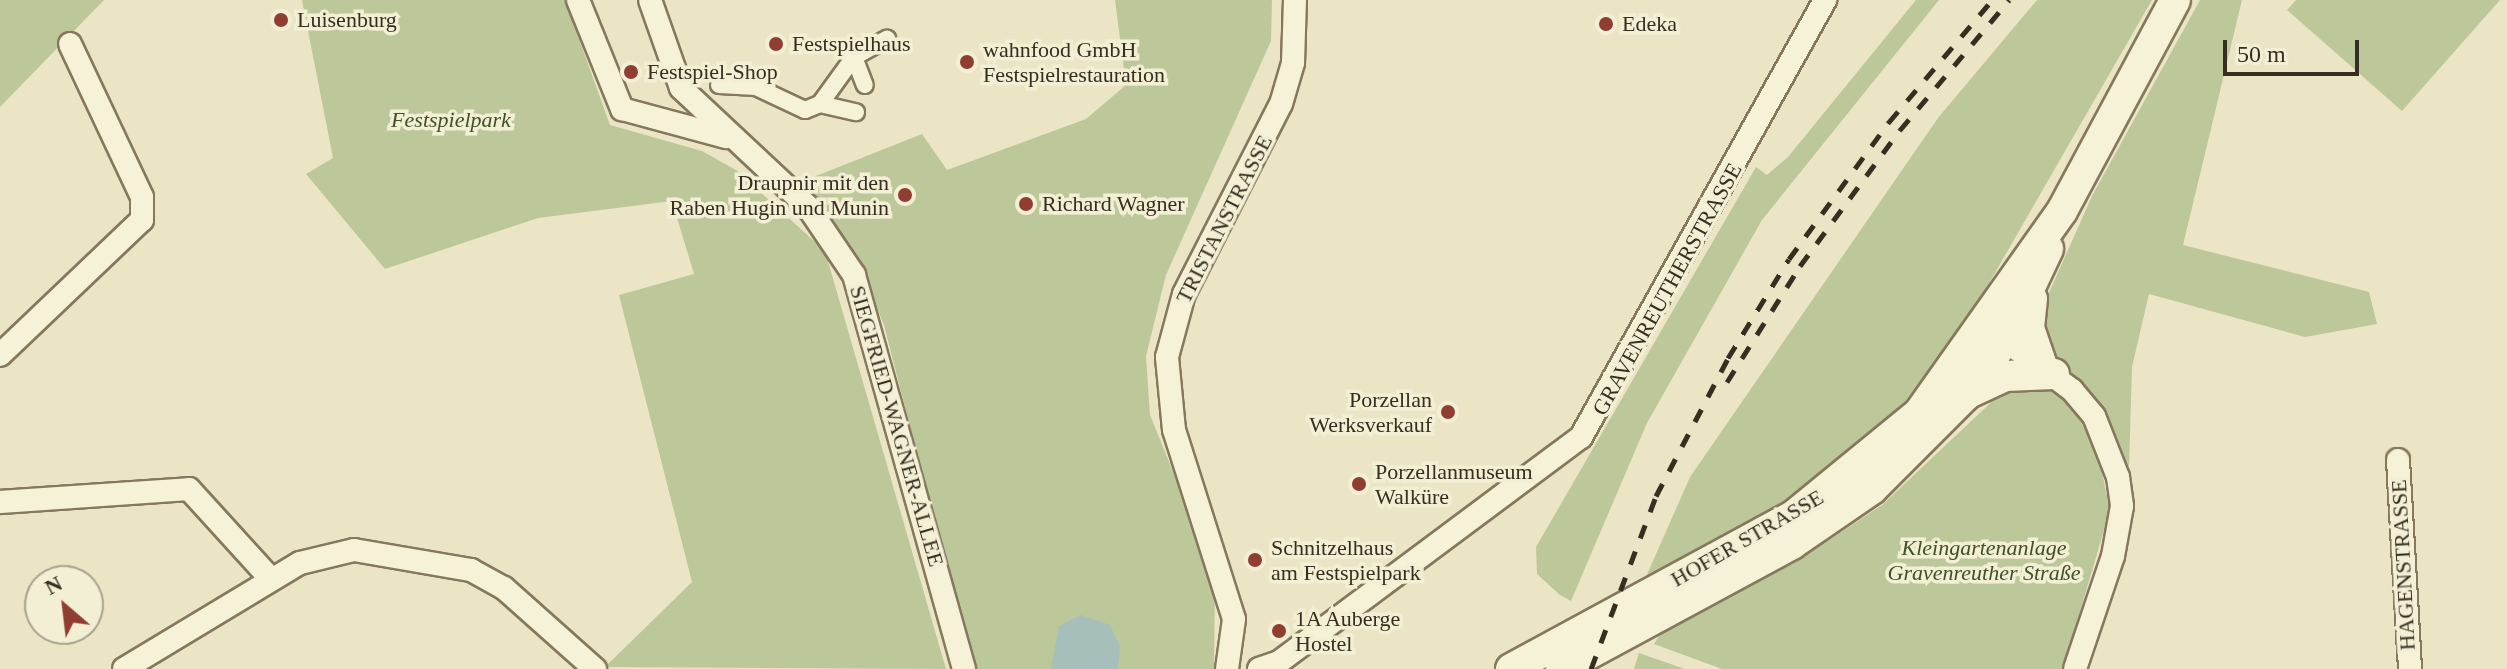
<!DOCTYPE html>
<html>
<head>
<meta charset="utf-8">
<style>
	body { margin:0 }
	#map { position:relative; width:2507px; height:669px; overflow:hidden; background:#ebe5c6; font-family:Georgia,serif }
	div>[style] { position:absolute }
	.green>* { inset:0; background:#bcc89a }
	.water>* { inset:0; background:#a7bfbb }
	.roads { filter:drop-shadow(2px 0 #85785d) drop-shadow(-2px 0 #85785d) drop-shadow(0 2px #85785d) drop-shadow(0 -2px #85785d) }
	.pedestrian>* { height:16px; margin:-8px; padding:0 8px; transform-origin:8px; border-radius:8px; background:#f6f2d8 }
	.minor>* { height:22px; margin:-11px; padding:0 11px; transform-origin:11px; border-radius:11px; background:#f6f2d8 }
	.secondary>* { height:30px; margin:-15px; padding:0 15px; transform-origin:15px; border-radius:15px; background:#f6f2d8 }
	.rail>* { height:5px; margin-top:-2.5px; transform-origin:0; background:repeating-linear-gradient(90deg,#362e20 0 14px,transparent 0 28px) }
	.dots>* { width:22px; height:22px; translate:-50% -50%; box-sizing:border-box; border:4px solid #f3efd5; border-radius:50% }
	span { translate:-50% -50%; white-space:nowrap; text-align:center; line-height:1.15; -webkit-text-stroke:7px #f3efd5; paint-order:stroke }
	.poi-label { font-size:22px; color:#362e20 }
	.left { translate:0 -50%; text-align:left }
	.right { translate:-100% -50%; text-align:right }
	.park-label { font-size:22px; color:#405128; font-style:italic }
	.street-label { font-size:22px; color:#362e20 }
	.north { position:absolute; left:24px; top:565px; width:80px; height:80px; box-sizing:border-box; background:#f3efd5; border:2px solid #a7a28d; border-radius:50%; rotate:332deg; font-size:22px; font-weight:700; line-height:32px; text-align:center; color:#362e20 }
	.north::after { content:''; display:block; margin:auto; width:28px; height:36px; background:#8f3e31; clip-path:polygon(50% 0,100% 100%,50% 72%,0 100%) }
	.scale { position:absolute; left:2223px; top:40px; width:136px; height:36px; box-sizing:border-box; border:4px solid #362e20; border-top:0; padding-left:10px; font-size:24px; line-height:28px; white-space:nowrap; color:#362e20; -webkit-text-stroke:6px #f3efd5; paint-order:stroke }
</style>
</head>
<body>
<div id="map">
	<div class="green">
		<div style="clip-path:polygon(0 0,104px 0,0 107px)"></div>
		<div style="clip-path:polygon(302px 0,565px 0,610px 125px,702px 151px,736px 170px,825px 251px,946px 669px,605px 667px,692px 582px,619px 295px,694px 274px,672px 201px,538px 218px,385px 269px,306px 174px,333px 158px)"></div>
		<div style="clip-path:polygon(1115px 0,1272px 0,1271px 41px,1166px 275px,1146px 356px,1150px 415px,1215px 575px,1214px 669px,972px 669px,884px 325px,857px 261px,801px 182px,922px 134px,947px 170px,1086px 119px,1126px 85px)"></div>
		<div style="clip-path:polygon(1916px 0,1939px 0,1762px 220px,1647px 423px,1571px 601px,1560px 595px,1537px 574px,1536px 547px,1756px 167px,1767px 175px,1788px 157px)"></div>
		<div style="clip-path:polygon(2037px 0,2152px 0,1950px 351px,1878px 436px,1780px 510px,1645px 579px,1690px 477px,1938px 118px)"></div>
		<div style="clip-path:polygon(2200px 0,2242px 0,2183px 245px,2369px 292px,2377px 324px,2305px 337px,2149px 294px,2132px 367px,2129px 467px,2090px 392px,2053px 362px,2037px 320px,2092px 196px)"></div>
		<div style="clip-path:polygon(2296px 0,2500px 0,2402px 111px,2287px 10px)"></div>
		<div style="clip-path:polygon(2032px 382px,2060px 397px,2079px 419px,2097px 449px,2110px 510px,2063px 669px,1722px 669px,1654px 644px,1662px 631px,1796px 562px,1882px 505px,2000px 394px)"></div>
		<div style="clip-path:polygon(1639px 653px,1685px 669px,1634px 669px)"></div>
	</div>
	<div class="water">
		<div style="clip-path:polygon(1081px 615px,1110px 625px,1120px 647px,1118px 669px,1051px 669px,1059px 626px)"></div>
	</div>
	<div class="roads">
		<div class="pedestrian">
			<div style="left:854px;top:57px;width:30px;rotate:69deg"></div>
			<div style="left:719px;top:85px;width:37px;rotate:3deg"></div>
			<div style="left:756px;top:87px;width:54px;rotate:25.1deg"></div>
			<div style="left:805px;top:110px;width:16px;rotate:-22deg"></div>
			<div style="left:820px;top:104px;width:37px;rotate:13deg"></div>
			<div style="left:820px;top:104px;width:58px;rotate:-54.1deg"></div>
			<div style="left:854px;top:57px;width:38px;rotate:-29deg"></div>
		</div>
		<div class="minor">
			<div style="left:578px;top:0;width:118px;rotate:68deg"></div>
			<div style="left:622px;top:109px;width:108px;rotate:15.1deg"></div>
			<div style="left:650px;top:0;width:93px;rotate:70.6deg"></div>
			<div style="left:681px;top:88px;width:174px;rotate:43.1deg"></div>
			<div style="left:808px;top:207px;width:82px;rotate:55.9deg"></div>
			<div style="left:854px;top:275px;width:409px;rotate:74.4deg"></div>
			<div style="left:1995px;top:333px;width:96px;rotate:36.5deg"></div>
			<div style="left:2072px;top:390px;width:34px;rotate:50deg"></div>
			<div style="left:2094px;top:416px;width:66px;rotate:68.5deg"></div>
			<div style="left:2118px;top:477px;width:29px;rotate:82deg"></div>
			<div style="left:2122px;top:506px;width:51px;rotate:100.2deg"></div>
			<div style="left:2113px;top:556px;width:119px;rotate:108.6deg"></div>
			<div style="left:0;top:355px;width:196px;rotate:-43.6deg"></div>
			<div style="left:142px;top:220px;width:23px;rotate:-90deg"></div>
			<div style="left:142px;top:197px;width:169px;rotate:-115.2deg"></div>
			<div style="left:2398px;top:460px;width:209px;rotate:86.7deg"></div>
			<div style="left:0;top:502px;width:189px;rotate:-3.9deg"></div>
			<div style="left:189px;top:489px;width:122px;rotate:47.7deg"></div>
			<div style="left:124px;top:669px;width:205px;rotate:-31.1deg"></div>
			<div style="left:300px;top:563px;width:56px;rotate:-13.5deg"></div>
			<div style="left:354px;top:550px;width:119px;rotate:9.7deg"></div>
			<div style="left:471px;top:570px;width:38px;rotate:29deg"></div>
			<div style="left:504px;top:588px;width:122px;rotate:41.7deg"></div>
			<div style="left:1227px;top:669px;width:50px;rotate:-82deg"></div>
			<div style="left:1234px;top:619px;width:198px;rotate:-107.6deg"></div>
			<div style="left:1174px;top:430px;width:73px;rotate:-95.5deg"></div>
			<div style="left:1167px;top:357px;width:65px;rotate:-74.9deg"></div>
			<div style="left:1184px;top:294px;width:213px;rotate:-63deg"></div>
			<div style="left:1281px;top:104px;width:43px;rotate:-73.7deg"></div>
			<div style="left:1293px;top:63px;width:63px;rotate:-88.2deg"></div>
			<div style="left:1259px;top:669px;width:21px;rotate:-19deg"></div>
			<div style="left:1279px;top:662px;width:377px;rotate:-36.7deg"></div>
			<div style="left:1581px;top:437px;width:501px;rotate:-60.82deg"></div>
		</div>
		<div class="secondary">
			<div style="left:2032px;top:299px;width:29px;rotate:96deg"></div>
			<div style="left:2029px;top:328px;width:39px;rotate:71deg"></div>
			<div style="left:1971px;top:392px;width:38px;rotate:-25deg"></div>
			<div style="left:2005px;top:376px;width:49px;rotate:-2.3deg"></div>
			<div style="left:1511px;top:669px;width:321px;rotate:-28.5deg"></div>
			<div style="left:1793px;top:516px;width:163px;rotate:-39.3deg"></div>
			<div style="left:1919px;top:413px;width:247px;rotate:-54.7deg"></div>
			<div style="left:2062px;top:211px;width:239px;rotate:-61.8deg"></div>
			<div style="left:1561px;top:669px;width:263px;rotate:-28.4deg"></div>
			<div style="left:1792px;top:544px;width:97px;rotate:-34.5deg"></div>
			<div style="left:1872px;top:489px;width:133px;rotate:-45deg"></div>
			<div style="left:1966px;top:395px;width:67px;rotate:-54.7deg"></div>
			<div style="left:2005px;top:340px;width:101px;rotate:-64.7deg"></div>
		</div>
	</div>
	<div class="rail">
		<div style="left:1727px;top:382px;width:137px;rotate:-57.8deg"></div>
		<div style="left:1800px;top:266px;width:169px;rotate:-53.7deg"></div>
		<div style="left:1900px;top:130px;width:170px;rotate:-50deg"></div>
		<div style="left:1591px;top:669px;width:185px;rotate:-69.4deg"></div>
		<div style="left:1656px;top:496px;width:156px;rotate:-62.4deg"></div>
		<div style="left:1728px;top:358px;width:116px;rotate:-58.4deg"></div>
		<div style="left:1789px;top:259px;width:170px;rotate:-53.9deg"></div>
		<div style="left:1889px;top:122px;width:160px;rotate:-49.8deg"></div>
	</div>
	<div class="dots">
		<div style="left:281px;top:20px;background:#8f3e31"></div>
		<div style="left:1606px;top:24px;background:#8f3e31"></div>
		<div style="left:776px;top:44px;background:#8f3e31"></div>
		<div style="left:967px;top:62px;background:#8f3e31"></div>
		<div style="left:631px;top:72px;background:#8f3e31"></div>
		<div style="left:905px;top:195px;background:#8f3e31"></div>
		<div style="left:1026px;top:204px;background:#8f3e31"></div>
		<div style="left:1448px;top:412px;background:#8f3e31"></div>
		<div style="left:1359px;top:484px;background:#8f3e31"></div>
		<div style="left:1255px;top:560px;background:#8f3e31"></div>
		<div style="left:1279px;top:631px;background:#8f3e31"></div>
	</div>
	<div class="poi-label">
		<span class="left" style="left:297px;top:20px">Luisenburg</span>
		<span class="left" style="left:1622px;top:24px">Edeka</span>
		<span class="left" style="left:792px;top:44px">Festspielhaus</span>
		<span class="left" style="left:983px;top:62px">wahnfood GmbH<br>Festspielrestauration</span>
		<span class="left" style="left:647px;top:72px">Festspiel-Shop</span>
		<span class="right" style="left:889px;top:195px">Draupnir mit den<br>Raben Hugin und Munin</span>
		<span class="left" style="left:1042px;top:204px">Richard Wagner</span>
		<span class="right" style="left:1432px;top:412px">Porzellan<br>Werksverkauf</span>
		<span class="left" style="left:1375px;top:484px">Porzellanmuseum<br>Walküre</span>
		<span class="left" style="left:1271px;top:560px">Schnitzelhaus<br>am Festspielpark</span>
		<span class="left" style="left:1295px;top:631px">1A Auberge<br>Hostel</span>
	</div>
	<div class="park-label">
		<span style="left:451px;top:120px">Festspielpark</span>
		<span style="left:1984px;top:560px">Kleingartenanlage<br>Gravenreuther Straße</span>
	</div>
	<div class="street-label">
		<span style="left:1224px;top:219px;rotate:-63deg">TRISTANSTRASSE</span>
		<span style="left:1667px;top:289px;rotate:-61deg">GRAVENREUTHERSTRASSE</span>
		<span style="left:897px;top:426px;rotate:74deg">SIEGFRIED-WAGNER-ALLEE</span>
		<span style="left:1747px;top:538px;rotate:-30deg">HOFER STRASSE</span>
		<span style="left:2403px;top:565px;rotate:-93deg">HAGENSTRASSE</span>
	</div>
	<div class="north">N</div>
	<div class="scale">50 m</div>
</div>
</body>
</html>
